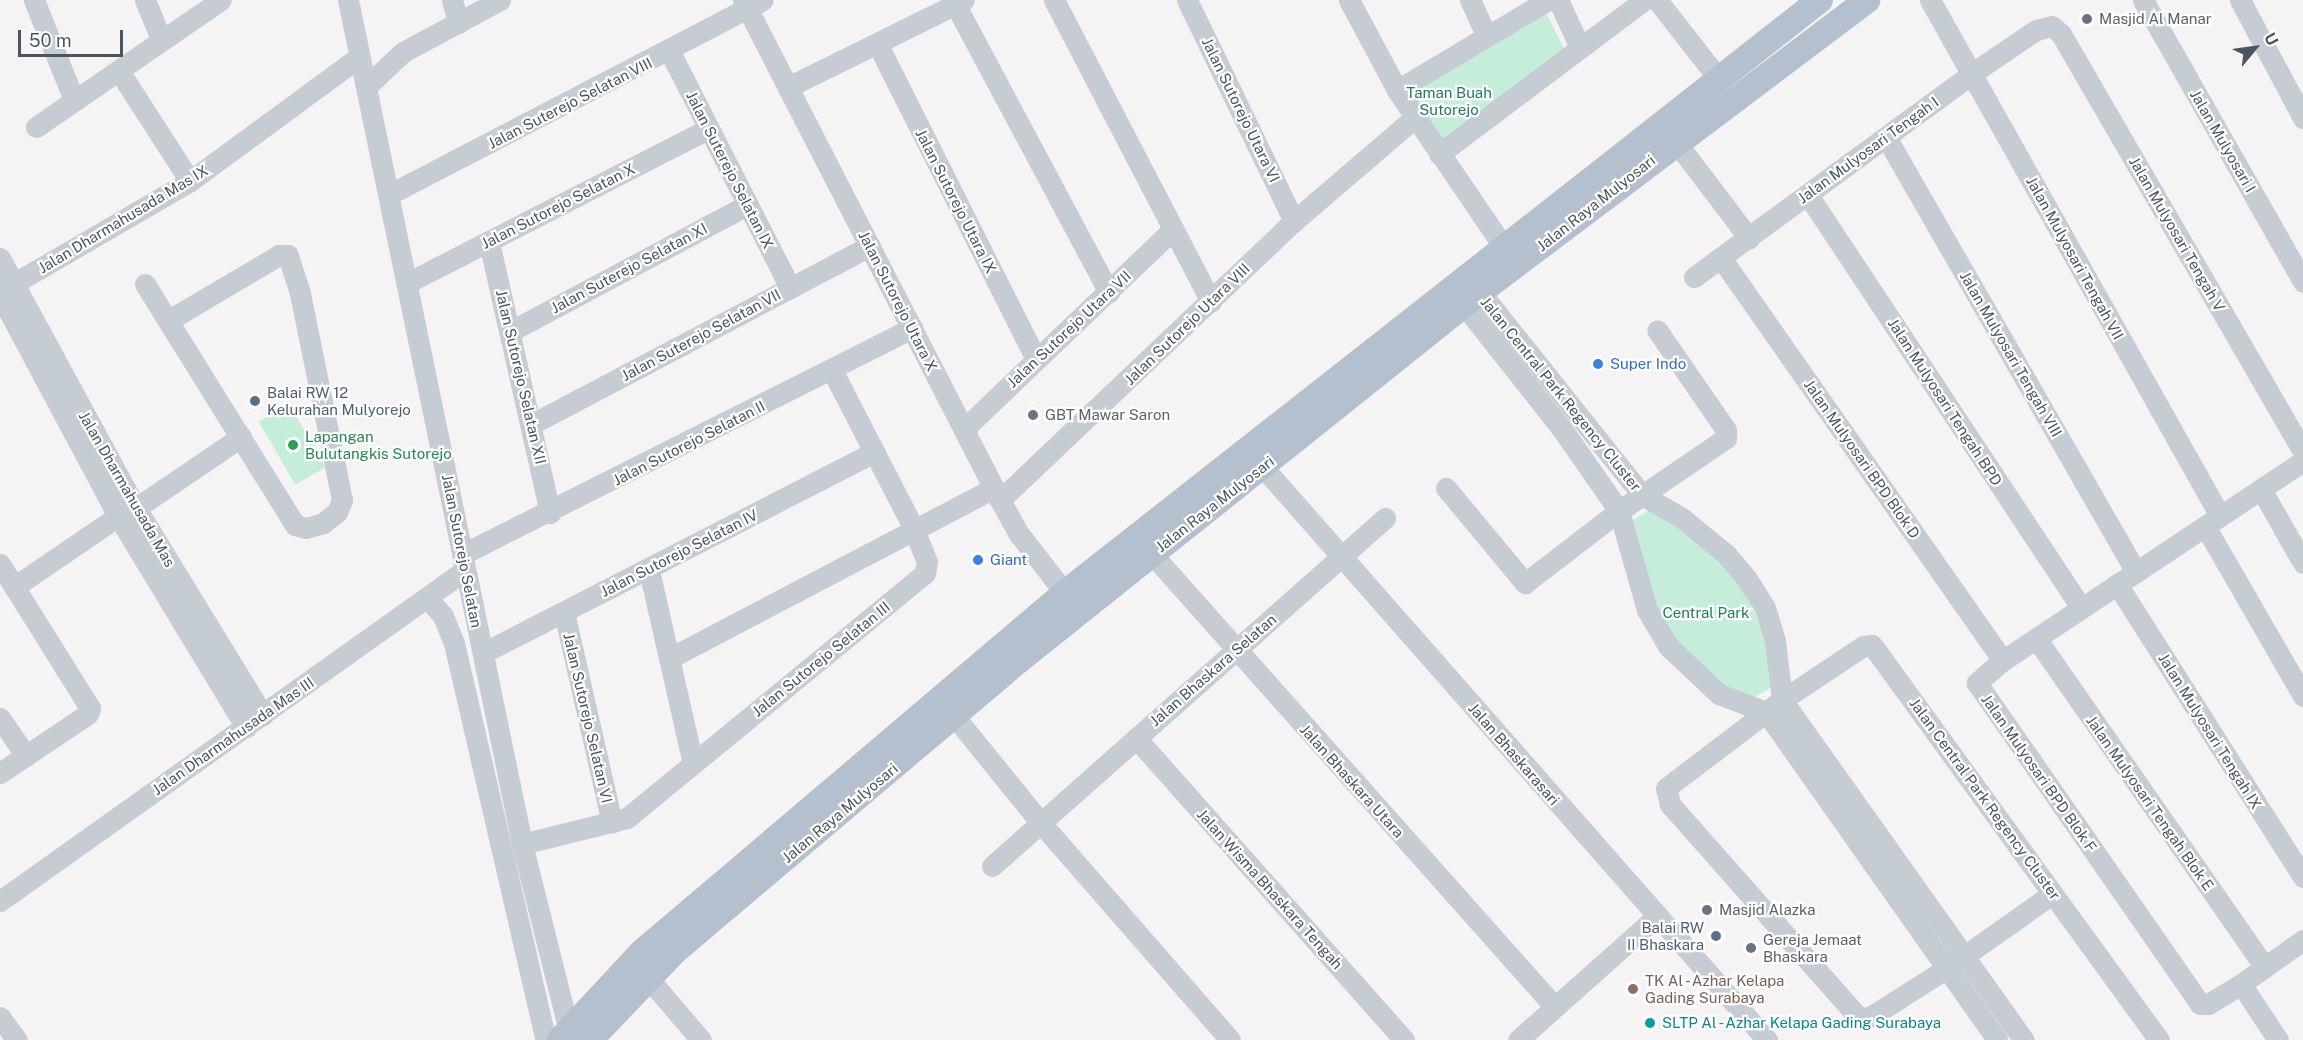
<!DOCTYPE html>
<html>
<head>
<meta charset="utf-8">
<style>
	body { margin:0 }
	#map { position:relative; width:2303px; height:1040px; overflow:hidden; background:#f5f3f3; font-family:"Public Sans",sans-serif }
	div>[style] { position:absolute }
	.green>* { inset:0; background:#c6edd9; transform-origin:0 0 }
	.minor>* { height:21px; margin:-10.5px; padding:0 10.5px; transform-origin:10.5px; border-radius:10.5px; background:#c5ccd3 }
	.major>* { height:26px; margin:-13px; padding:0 13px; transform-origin:13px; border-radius:13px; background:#b5c0ce }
	.dots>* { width:16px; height:16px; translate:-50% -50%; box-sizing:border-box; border:3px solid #fff; border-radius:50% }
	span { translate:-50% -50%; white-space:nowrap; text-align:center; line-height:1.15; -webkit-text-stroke:4.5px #fff; paint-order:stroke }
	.worship-label { font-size:15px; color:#5b616d }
	.left { translate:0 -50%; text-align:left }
	.park-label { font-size:15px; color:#1f7d57 }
	.street-label { font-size:15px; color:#4b545f }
	.shop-label { font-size:15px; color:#366cbe }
	.service-label { font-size:15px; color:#4e5e75 }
	.right { translate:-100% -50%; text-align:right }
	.leisure-label { font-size:15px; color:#27864d }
	.education-label { font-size:15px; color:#785e54 }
	.culture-label { font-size:15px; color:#0d838f }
	.north { position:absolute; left:2225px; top:18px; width:60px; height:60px; -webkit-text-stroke:4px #fff; paint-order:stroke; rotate:61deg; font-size:16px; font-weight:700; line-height:24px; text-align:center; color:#4b545f }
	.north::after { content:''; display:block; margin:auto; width:21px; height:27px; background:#4b545f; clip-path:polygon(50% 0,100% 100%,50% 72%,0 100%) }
	.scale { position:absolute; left:18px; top:30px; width:105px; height:27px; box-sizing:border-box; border:3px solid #4b545f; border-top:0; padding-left:8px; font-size:18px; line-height:21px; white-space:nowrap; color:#4b545f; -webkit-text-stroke:4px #fff; paint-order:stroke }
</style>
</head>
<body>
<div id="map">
	<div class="green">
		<div style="clip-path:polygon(1545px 11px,1565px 50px,1440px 146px,1402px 92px)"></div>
		<div style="left:289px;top:404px;width:73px;height:35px;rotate:60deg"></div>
		<div style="clip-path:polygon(1649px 510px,1663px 515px,1710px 550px,1742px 586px,1765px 634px,1772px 687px,1751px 699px,1722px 684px,1690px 660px,1662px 624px,1630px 522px)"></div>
	</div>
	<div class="minor">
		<div style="left:34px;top:0;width:108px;rotate:68.2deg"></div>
		<div style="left:145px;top:0;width:42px;rotate:67.7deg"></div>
		<div style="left:348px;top:0;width:862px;rotate:78.35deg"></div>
		<div style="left:522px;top:844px;width:193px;rotate:75.9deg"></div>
		<div style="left:452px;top:0;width:24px;rotate:75deg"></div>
		<div style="left:743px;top:0;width:562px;rotate:62.8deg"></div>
		<div style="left:1000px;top:500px;width:39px;rotate:61deg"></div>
		<div style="left:1019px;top:534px;width:75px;rotate:52.1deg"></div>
		<div style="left:1054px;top:0;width:340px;rotate:62.5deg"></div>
		<div style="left:1187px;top:0;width:246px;rotate:64.2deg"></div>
		<div style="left:1349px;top:0;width:102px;rotate:61.9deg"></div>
		<div style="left:1397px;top:90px;width:192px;rotate:55.8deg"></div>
		<div style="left:1470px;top:0;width:38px;rotate:65deg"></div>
		<div style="left:1558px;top:0;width:50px;rotate:65deg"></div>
		<div style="left:1657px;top:0;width:99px;rotate:52deg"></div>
		<div style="left:1930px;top:0;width:592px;rotate:60.66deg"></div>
		<div style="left:2143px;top:0;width:324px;rotate:60.4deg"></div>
		<div style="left:2240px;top:0;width:134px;rotate:61.9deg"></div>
		<div style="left:955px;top:4px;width:327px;rotate:61.9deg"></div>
		<div style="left:877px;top:43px;width:354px;rotate:63.3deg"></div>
		<div style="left:670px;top:52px;width:265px;rotate:63deg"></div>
		<div style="left:119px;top:71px;width:131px;rotate:57.2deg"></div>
		<div style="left:366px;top:87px;width:51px;rotate:-43.4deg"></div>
		<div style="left:403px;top:52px;width:110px;rotate:-28.2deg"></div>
		<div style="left:788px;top:87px;width:196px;rotate:-26.3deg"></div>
		<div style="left:1397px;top:90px;width:176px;rotate:-30.8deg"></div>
		<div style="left:36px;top:127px;width:224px;rotate:-34.5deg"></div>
		<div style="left:1886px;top:137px;width:502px;rotate:60.11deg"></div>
		<div style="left:1676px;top:142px;width:121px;rotate:52.8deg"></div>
		<div style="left:1439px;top:154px;width:256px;rotate:-36.9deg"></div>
		<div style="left:390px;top:194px;width:420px;rotate:-27.5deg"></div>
		<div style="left:1808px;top:195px;width:495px;rotate:56.5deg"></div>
		<div style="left:489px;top:242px;width:278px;rotate:77.3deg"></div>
		<div style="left:0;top:258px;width:285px;rotate:61.5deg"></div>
		<div style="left:136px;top:508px;width:243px;rotate:58.5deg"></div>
		<div style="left:1721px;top:258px;width:491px;rotate:55deg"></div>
		<div style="left:1694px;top:277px;width:343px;rotate:-36.2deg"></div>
		<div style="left:1971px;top:74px;width:78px;rotate:-34.1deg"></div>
		<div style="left:2036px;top:30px;width:16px;rotate:-14deg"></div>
		<div style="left:2052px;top:26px;width:12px;rotate:42deg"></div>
		<div style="left:2061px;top:34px;width:482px;rotate:59.9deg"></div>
		<div style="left:407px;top:283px;width:338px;rotate:-27.1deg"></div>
		<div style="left:145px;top:284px;width:284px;rotate:58.1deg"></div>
		<div style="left:295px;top:525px;width:11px;rotate:15deg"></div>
		<div style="left:306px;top:528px;width:18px;rotate:-16deg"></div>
		<div style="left:323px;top:523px;width:18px;rotate:-38deg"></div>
		<div style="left:337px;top:512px;width:13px;rotate:-67deg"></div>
		<div style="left:342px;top:500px;width:211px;rotate:-101.5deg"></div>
		<div style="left:300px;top:293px;width:40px;rotate:-108deg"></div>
		<div style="left:288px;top:255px;width:9px;rotate:180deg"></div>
		<div style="left:279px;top:255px;width:128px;rotate:149.4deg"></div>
		<div style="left:1px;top:291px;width:219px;rotate:-30.2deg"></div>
		<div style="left:190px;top:181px;width:210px;rotate:-36.3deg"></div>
		<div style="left:1480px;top:292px;width:260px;rotate:51.4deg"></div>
		<div style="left:1642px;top:495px;width:46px;rotate:29.9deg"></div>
		<div style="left:1682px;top:518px;width:58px;rotate:39.4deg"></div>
		<div style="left:1727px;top:555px;width:31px;rotate:50deg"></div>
		<div style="left:1747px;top:579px;width:34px;rotate:58deg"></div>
		<div style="left:1765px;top:608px;width:34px;rotate:73deg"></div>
		<div style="left:1775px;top:641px;width:59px;rotate:83.2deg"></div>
		<div style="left:1782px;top:700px;width:417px;rotate:54.6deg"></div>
		<div style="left:0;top:295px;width:251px;rotate:61.9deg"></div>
		<div style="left:118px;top:516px;width:247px;rotate:58.8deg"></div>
		<div style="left:1464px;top:305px;width:158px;rotate:51.7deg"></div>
		<div style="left:1562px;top:429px;width:100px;rotate:55.2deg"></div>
		<div style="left:1619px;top:511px;width:103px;rotate:74.2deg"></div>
		<div style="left:1647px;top:610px;width:42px;rotate:59.7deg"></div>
		<div style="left:1668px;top:646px;width:70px;rotate:43.3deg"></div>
		<div style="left:1719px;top:694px;width:50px;rotate:21deg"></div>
		<div style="left:1766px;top:712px;width:401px;rotate:54.8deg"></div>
		<div style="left:511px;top:331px;width:268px;rotate:-28.1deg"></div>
		<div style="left:532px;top:424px;width:382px;rotate:-27.8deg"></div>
		<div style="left:964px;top:429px;width:289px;rotate:-43.7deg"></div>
		<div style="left:2303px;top:461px;width:360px;rotate:146.4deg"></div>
		<div style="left:2003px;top:660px;width:35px;rotate:139deg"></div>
		<div style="left:1977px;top:683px;width:391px;rotate:55.2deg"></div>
		<div style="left:2200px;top:1004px;width:8px"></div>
		<div style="left:2208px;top:1004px;width:39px;rotate:-31deg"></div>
		<div style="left:2241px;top:984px;width:76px;rotate:-35.4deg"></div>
		<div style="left:1262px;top:466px;width:765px;rotate:48.66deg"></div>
		<div style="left:1446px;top:488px;width:124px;rotate:50.3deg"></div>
		<div style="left:1525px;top:583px;width:118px;rotate:-37.5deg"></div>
		<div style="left:1619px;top:511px;width:130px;rotate:-34.3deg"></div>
		<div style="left:1726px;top:438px;width:8px;rotate:-90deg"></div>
		<div style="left:1726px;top:430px;width:121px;rotate:-124.6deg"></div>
		<div style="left:2261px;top:489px;width:85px;rotate:60.4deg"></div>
		<div style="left:1000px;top:500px;width:405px;rotate:-43.5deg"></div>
		<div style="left:1294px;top:221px;width:158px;rotate:-40.6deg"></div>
		<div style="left:136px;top:508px;width:127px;rotate:-34.1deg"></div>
		<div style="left:2205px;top:526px;width:196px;rotate:60deg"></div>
		<div style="left:463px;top:554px;width:503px;rotate:-26.72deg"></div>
		<div style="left:1152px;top:554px;width:605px;rotate:48.35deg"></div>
		<div style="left:0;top:564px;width:170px;rotate:58deg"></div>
		<div style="left:90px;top:708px;width:6px;rotate:108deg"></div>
		<div style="left:88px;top:714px;width:106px;rotate:146.2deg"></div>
		<div style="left:649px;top:570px;width:198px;rotate:77.2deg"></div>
		<div style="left:2117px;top:584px;width:347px;rotate:57.6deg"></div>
		<div style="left:14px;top:587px;width:126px;rotate:-34.3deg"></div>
		<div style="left:427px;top:598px;width:24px;rotate:48deg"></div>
		<div style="left:443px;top:616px;width:29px;rotate:68deg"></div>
		<div style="left:454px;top:643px;width:408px;rotate:77deg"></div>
		<div style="left:564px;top:612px;width:216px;rotate:77.2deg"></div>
		<div style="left:2036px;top:638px;width:401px;rotate:55.2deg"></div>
		<div style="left:483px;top:653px;width:440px;rotate:-27.2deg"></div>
		<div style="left:670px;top:658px;width:366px;rotate:-27.7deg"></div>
		<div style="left:955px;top:717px;width:135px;rotate:51deg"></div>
		<div style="left:1040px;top:822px;width:289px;rotate:48.9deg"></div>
		<div style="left:0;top:718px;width:46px;rotate:55.6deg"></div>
		<div style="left:1136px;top:738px;width:404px;rotate:48.4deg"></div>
		<div style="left:522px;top:844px;width:108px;rotate:-13.9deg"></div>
		<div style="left:627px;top:818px;width:386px;rotate:-39.4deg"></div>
		<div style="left:925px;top:573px;width:11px;rotate:-80deg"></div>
		<div style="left:927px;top:562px;width:35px;rotate:-112deg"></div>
		<div style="left:914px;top:529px;width:179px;rotate:-117.3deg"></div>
		<div style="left:992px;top:866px;width:525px;rotate:-41.52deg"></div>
		<div style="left:2052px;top:894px;width:128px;rotate:144.8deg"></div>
		<div style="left:1947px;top:968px;width:91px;rotate:147.5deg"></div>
		<div style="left:1870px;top:1017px;width:11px;rotate:175deg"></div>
		<div style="left:1859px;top:1018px;width:286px;rotate:-131.5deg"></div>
		<div style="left:1670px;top:804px;width:16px;rotate:-104deg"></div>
		<div style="left:1666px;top:788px;width:146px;rotate:-37.2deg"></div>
		<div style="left:1782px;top:700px;width:97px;rotate:-33.7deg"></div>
		<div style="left:1863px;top:646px;width:9px;rotate:-6deg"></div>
		<div style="left:1872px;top:645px;width:488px;rotate:54deg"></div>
		<div style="left:0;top:901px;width:571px;rotate:-35.44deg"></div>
		<div style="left:649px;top:979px;width:80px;rotate:49.6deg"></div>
		<div style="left:2241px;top:984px;width:67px;rotate:56.5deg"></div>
		<div style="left:0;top:1017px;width:29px;rotate:54deg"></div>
		<div style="left:1518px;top:1040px;width:186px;rotate:-41.7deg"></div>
	</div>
	<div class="major">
		<div style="left:560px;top:1040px;width:120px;rotate:-47deg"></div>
		<div style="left:642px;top:952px;width:555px;rotate:-40.32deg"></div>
		<div style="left:1065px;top:593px;width:960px;rotate:-38.15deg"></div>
		<div style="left:590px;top:1040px;width:123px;rotate:-46.3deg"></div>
		<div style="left:675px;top:951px;width:449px;rotate:-40.2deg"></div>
		<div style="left:1018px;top:661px;width:591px;rotate:-38.61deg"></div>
		<div style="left:1480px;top:292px;width:485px;rotate:-37deg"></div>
	</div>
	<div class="dots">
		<div style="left:2087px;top:19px;background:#6b7280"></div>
		<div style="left:1598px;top:364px;background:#3f7fe0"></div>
		<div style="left:255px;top:401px;background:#5c6f8a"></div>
		<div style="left:1033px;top:415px;background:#6b7280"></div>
		<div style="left:293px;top:445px;background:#2e9e5b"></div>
		<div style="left:978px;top:560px;background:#3f7fe0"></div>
		<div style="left:1707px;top:910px;background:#6b7280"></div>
		<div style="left:1716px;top:936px;background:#5c6f8a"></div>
		<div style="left:1751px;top:948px;background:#6b7280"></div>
		<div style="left:1633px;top:989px;background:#8d6e63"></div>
		<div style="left:1650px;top:1023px;background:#0f9aa8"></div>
	</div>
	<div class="worship-label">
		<span class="left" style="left:2099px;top:19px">Masjid Al Manar</span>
		<span class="left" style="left:1045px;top:415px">GBT Mawar Saron</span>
		<span class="left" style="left:1719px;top:910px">Masjid Alazka</span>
		<span class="left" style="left:1763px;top:948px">Gereja Jemaat<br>Bhaskara</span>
	</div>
	<div class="park-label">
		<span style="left:1449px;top:101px">Taman Buah<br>Sutorejo</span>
		<span style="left:1706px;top:613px">Central Park</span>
	</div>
	<div class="street-label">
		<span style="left:570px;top:103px;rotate:-27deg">Jalan Suterejo Selatan VIII</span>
		<span style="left:1241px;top:110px;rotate:64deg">Jalan Sutorejo Utara VI</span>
		<span style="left:2223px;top:141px;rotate:60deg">Jalan Mulyosari I</span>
		<span style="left:1868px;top:150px;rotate:-36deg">Jalan Mulyosari Tengah I</span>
		<span style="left:730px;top:170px;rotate:63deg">Jalan Suterejo Selatan IX</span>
		<span style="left:956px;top:201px;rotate:63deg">Jalan Sutorejo Utara IX</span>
		<span style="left:1596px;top:203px;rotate:-38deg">Jalan Raya Mulyosari</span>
		<span style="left:558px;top:206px;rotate:-27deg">Jalan Sutorejo Selatan X</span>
		<span style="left:123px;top:219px;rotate:-31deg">Jalan Dharmahusada Mas IX</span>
		<span style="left:2177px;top:234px;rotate:60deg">Jalan Mulyosari Tengah V</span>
		<span style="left:2075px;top:258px;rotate:61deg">Jalan Mulyosari Tengah VII</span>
		<span style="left:629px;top:268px;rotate:-28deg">Jalan Suterejo Selatan XI</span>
		<span style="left:898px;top:301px;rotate:63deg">Jalan Sutorejo Utara X</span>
		<span style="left:1187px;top:324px;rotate:-44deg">Jalan Sutorejo Utara VIII</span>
		<span style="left:1069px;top:329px;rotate:-43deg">Jalan Sutorejo Utara VII</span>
		<span style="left:701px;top:335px;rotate:-28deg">Jalan Suterejo Selatan VII</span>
		<span style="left:2011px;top:354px;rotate:60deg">Jalan Mulyosari Tengah VIII</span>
		<span style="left:521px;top:377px;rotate:77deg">Jalan Sutorejo Selatan XII</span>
		<span style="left:1561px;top:394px;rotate:51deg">Jalan Central Park Regency Cluster</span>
		<span style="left:1945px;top:402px;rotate:57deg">Jalan Mulyosari Tengah BPD</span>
		<span style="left:689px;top:443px;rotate:-27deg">Jalan Sutorejo Selatan II</span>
		<span style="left:1862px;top:459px;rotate:55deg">Jalan Mulyosari BPD Blok D</span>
		<span style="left:127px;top:489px;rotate:60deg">Jalan Dharmahusada Mas</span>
		<span style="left:1215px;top:504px;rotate:-38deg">Jalan Raya Mulyosari</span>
		<span style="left:462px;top:551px;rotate:79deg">Jalan Sutorejo Selatan</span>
		<span style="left:679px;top:553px;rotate:-27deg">Jalan Sutorejo Selatan IV</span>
		<span style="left:821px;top:659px;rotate:-39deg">Jalan Sutorejo Selatan III</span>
		<span style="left:1213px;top:670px;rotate:-41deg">Jalan Bhaskara Selatan</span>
		<span style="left:588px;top:718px;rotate:77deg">Jalan Sutorejo Selatan VI</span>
		<span style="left:2210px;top:731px;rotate:58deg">Jalan Mulyosari Tengah IX</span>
		<span style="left:233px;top:736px;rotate:-35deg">Jalan Dharmahusada Mas III</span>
		<span style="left:1514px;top:754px;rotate:49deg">Jalan Bhaskarasari</span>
		<span style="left:2039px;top:773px;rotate:55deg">Jalan Mulyosari BPD Blok F</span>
		<span style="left:1352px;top:781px;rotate:48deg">Jalan Bhaskara Utara</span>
		<span style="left:1985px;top:799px;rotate:54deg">Jalan Central Park Regency Cluster</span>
		<span style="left:2150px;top:803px;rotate:55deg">Jalan Mulyosari Tengah Blok E</span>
		<span style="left:840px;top:813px;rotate:-40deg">Jalan Raya Mulyosari</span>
		<span style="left:1270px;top:889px;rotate:48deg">Jalan Wisma Bhaskara Tengah</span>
	</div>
	<div class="shop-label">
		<span class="left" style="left:1610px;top:364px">Super Indo</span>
		<span class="left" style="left:990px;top:560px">Giant</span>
	</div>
	<div class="service-label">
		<span class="left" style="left:267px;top:401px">Balai RW 12<br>Kelurahan Mulyorejo</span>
		<span class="right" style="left:1704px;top:936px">Balai RW<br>II Bhaskara</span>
	</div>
	<div class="leisure-label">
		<span class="left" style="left:305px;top:445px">Lapangan<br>Bulutangkis Sutorejo</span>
	</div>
	<div class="education-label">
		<span class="left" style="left:1645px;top:989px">TK Al - Azhar Kelapa<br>Gading Surabaya</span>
	</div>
	<div class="culture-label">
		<span class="left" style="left:1662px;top:1023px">SLTP Al - Azhar Kelapa Gading Surabaya</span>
	</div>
	<div class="north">U</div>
	<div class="scale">50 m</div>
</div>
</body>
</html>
